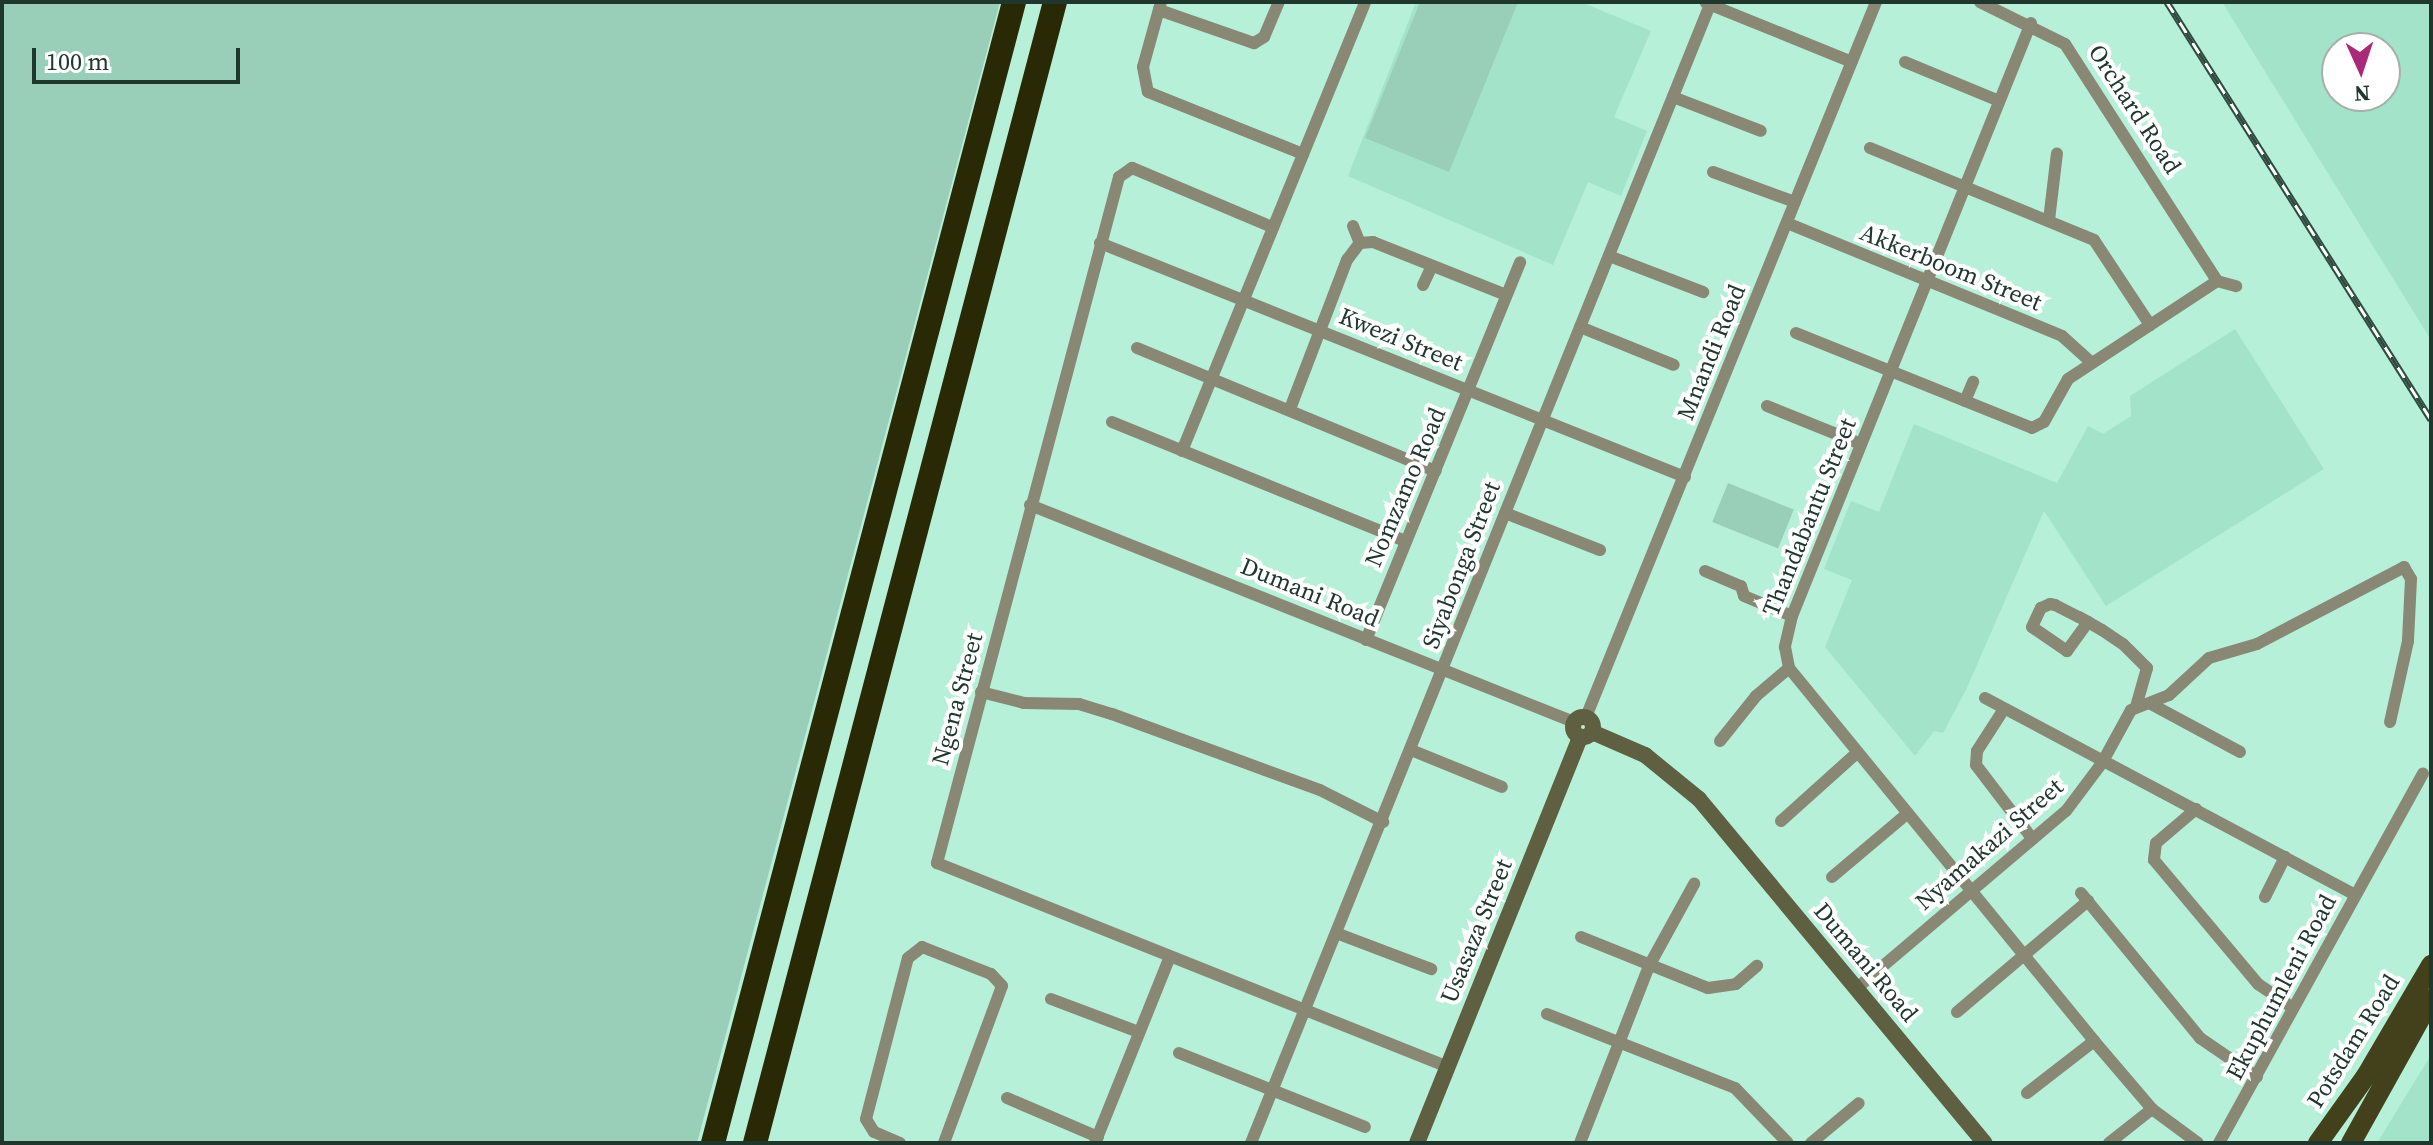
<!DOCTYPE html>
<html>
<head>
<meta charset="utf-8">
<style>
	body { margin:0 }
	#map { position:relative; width:2433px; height:1145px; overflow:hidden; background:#b7f0d8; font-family:"Source Serif 4",serif }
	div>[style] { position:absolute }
	.built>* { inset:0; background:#a3e3c9 }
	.green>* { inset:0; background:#99ceb8; transform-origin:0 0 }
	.street>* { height:12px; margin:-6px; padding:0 6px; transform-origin:6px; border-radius:6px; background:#888874 }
	.secondary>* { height:16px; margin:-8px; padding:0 8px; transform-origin:8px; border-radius:8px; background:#5f5f41 }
	.secondary>.ring { margin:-8px; padding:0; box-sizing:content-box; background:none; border:16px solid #5f5f41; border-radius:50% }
	.primary>* { height:20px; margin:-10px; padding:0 10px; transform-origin:10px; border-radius:10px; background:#42411c }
	.highway>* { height:24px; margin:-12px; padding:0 12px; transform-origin:12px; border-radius:12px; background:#2a2905 }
	.rail>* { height:7px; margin-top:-3.5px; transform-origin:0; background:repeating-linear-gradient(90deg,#fff 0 12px,#304a40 0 24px); box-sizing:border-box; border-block:2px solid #304a40 }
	span { translate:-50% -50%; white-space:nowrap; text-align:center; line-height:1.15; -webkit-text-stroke:8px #fff; paint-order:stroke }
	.street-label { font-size:24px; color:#20372e }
	.frame { position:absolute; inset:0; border:4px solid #20372e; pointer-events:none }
	.north { position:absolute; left:2321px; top:32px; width:80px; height:80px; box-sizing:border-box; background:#fff; border:2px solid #a6afab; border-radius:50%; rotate:177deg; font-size:22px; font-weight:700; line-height:32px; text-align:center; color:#20372e }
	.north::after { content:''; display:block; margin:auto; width:28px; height:36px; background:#a92a78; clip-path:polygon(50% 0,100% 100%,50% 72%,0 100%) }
	.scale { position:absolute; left:32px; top:48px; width:208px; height:36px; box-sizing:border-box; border:4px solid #20372e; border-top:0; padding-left:10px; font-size:24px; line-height:28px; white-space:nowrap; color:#20372e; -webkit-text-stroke:6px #fff; paint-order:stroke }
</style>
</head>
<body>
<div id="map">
	<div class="built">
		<div style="clip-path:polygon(1416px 2px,1581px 2px,1651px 31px,1614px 117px,1647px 131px,1621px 196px,1588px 182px,1553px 265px,1348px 176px)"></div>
		<div style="clip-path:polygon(evenodd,2222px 2px,2431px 2px,2431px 340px,2222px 2px,2337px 48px,2385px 48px,2385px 96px,2337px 96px,2337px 48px)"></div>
		<div style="clip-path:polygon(2235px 329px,2324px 469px,2106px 606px,2044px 511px,1966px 690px,1943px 733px,1934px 731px,1915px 756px,1825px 647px,1852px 580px,1824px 569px,1851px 501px,1879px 512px,1914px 424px,2057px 483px,2088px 426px,2103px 434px,2131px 416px,2130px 396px)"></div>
		<div style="clip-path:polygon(2431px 1055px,2431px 1143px,2377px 1143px)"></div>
	</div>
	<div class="green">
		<div style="clip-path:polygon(2px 2px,1000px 2px,697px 1143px,2px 1143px)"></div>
		<div style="clip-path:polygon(1420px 2px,1518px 2px,1449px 172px,1365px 138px)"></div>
		<div style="left:1728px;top:483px;width:71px;height:42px;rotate:22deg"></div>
	</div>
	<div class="street">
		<div style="left:1161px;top:2px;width:67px;rotate:105.5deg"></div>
		<div style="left:1143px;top:67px;width:25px;rotate:79deg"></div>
		<div style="left:1148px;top:92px;width:167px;rotate:21.8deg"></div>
		<div style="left:1980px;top:2px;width:95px;rotate:26.3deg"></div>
		<div style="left:2065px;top:44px;width:282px;rotate:57.3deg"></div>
		<div style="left:1706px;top:3px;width:157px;rotate:22deg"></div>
		<div style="left:1159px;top:10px;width:101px;rotate:19.2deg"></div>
		<div style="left:1254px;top:43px;width:12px;rotate:-31deg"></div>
		<div style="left:1264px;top:37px;width:38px;rotate:-67deg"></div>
		<div style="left:2031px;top:23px;width:639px;rotate:111.95deg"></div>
		<div style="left:1792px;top:616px;width:32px;rotate:103deg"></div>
		<div style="left:1785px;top:647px;width:21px;rotate:79deg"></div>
		<div style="left:1789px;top:668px;width:482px;rotate:50.7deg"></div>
		<div style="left:2094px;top:1041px;width:89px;rotate:49.5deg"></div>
		<div style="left:2152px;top:1109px;width:57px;rotate:36.5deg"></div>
		<div style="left:1905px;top:62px;width:102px;rotate:22.5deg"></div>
		<div style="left:1673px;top:97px;width:94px;rotate:21.1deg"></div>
		<div style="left:1870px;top:148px;width:242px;rotate:22.3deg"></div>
		<div style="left:2094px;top:240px;width:102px;rotate:56.6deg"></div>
		<div style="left:1713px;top:172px;width:87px;rotate:20.1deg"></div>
		<div style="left:2049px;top:220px;width:67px;rotate:-83.2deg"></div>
		<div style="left:1787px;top:223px;width:297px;rotate:22.3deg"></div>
		<div style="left:2062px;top:336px;width:39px;rotate:42deg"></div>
		<div style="left:1353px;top:226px;width:18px;rotate:68deg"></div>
		<div style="left:1272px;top:227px;width:152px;rotate:-157.1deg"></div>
		<div style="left:1132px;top:168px;width:16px;rotate:145deg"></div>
		<div style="left:1119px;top:177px;width:710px;rotate:104.86deg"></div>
		<div style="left:937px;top:863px;width:550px;rotate:21.76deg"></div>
		<div style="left:1100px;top:243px;width:630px;rotate:21.8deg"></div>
		<div style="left:1609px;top:256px;width:101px;rotate:21deg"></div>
		<div style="left:2217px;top:281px;width:20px;rotate:15deg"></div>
		<div style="left:1423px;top:285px;width:21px;rotate:-65deg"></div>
		<div style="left:1580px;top:327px;width:101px;rotate:22deg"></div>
		<div style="left:1796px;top:333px;width:254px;rotate:21.9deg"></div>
		<div style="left:2032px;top:428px;width:13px;rotate:-27deg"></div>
		<div style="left:2044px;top:422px;width:49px;rotate:-60.8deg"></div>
		<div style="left:2068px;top:379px;width:178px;rotate:-33.3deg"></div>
		<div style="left:1137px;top:348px;width:323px;rotate:22.4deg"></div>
		<div style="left:1965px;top:401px;width:21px;rotate:-67deg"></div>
		<div style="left:1767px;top:406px;width:101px;rotate:22deg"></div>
		<div style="left:1290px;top:409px;width:160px;rotate:-69.1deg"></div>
		<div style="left:1347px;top:260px;width:21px;rotate:-53deg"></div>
		<div style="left:1360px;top:243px;width:13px;rotate:-4deg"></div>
		<div style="left:1373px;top:242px;width:143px;rotate:21.7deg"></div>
		<div style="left:1112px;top:422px;width:316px;rotate:22.1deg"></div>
		<div style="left:1182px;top:451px;width:485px;rotate:-67.8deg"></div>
		<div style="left:1030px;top:505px;width:586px;rotate:21.75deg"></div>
		<div style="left:1505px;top:513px;width:102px;rotate:21.3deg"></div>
		<div style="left:1705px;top:571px;width:39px;rotate:23deg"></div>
		<div style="left:1741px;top:586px;width:10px;rotate:73deg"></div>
		<div style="left:1744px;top:596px;width:52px;rotate:22.6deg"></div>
		<div style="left:2088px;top:622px;width:36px;rotate:126deg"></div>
		<div style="left:2067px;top:651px;width:42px;rotate:-145.6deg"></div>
		<div style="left:2032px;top:627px;width:21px;rotate:-65deg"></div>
		<div style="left:2041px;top:608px;width:10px;rotate:-24deg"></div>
		<div style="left:2050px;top:604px;width:5px;rotate:11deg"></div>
		<div style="left:2055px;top:605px;width:27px;rotate:27deg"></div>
		<div style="left:2079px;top:617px;width:10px;rotate:29deg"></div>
		<div style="left:2088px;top:622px;width:16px;rotate:30deg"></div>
		<div style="left:2102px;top:630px;width:25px;rotate:34deg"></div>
		<div style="left:2123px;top:644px;width:34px;rotate:45deg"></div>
		<div style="left:2147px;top:668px;width:41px;rotate:105.8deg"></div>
		<div style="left:1366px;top:640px;width:408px;rotate:-67.8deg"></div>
		<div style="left:981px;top:692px;width:44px;rotate:14.3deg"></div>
		<div style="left:1024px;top:703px;width:55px;rotate:1deg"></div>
		<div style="left:1079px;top:704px;width:34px;rotate:17deg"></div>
		<div style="left:1112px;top:714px;width:221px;rotate:20.1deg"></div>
		<div style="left:1320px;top:790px;width:71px;rotate:26.9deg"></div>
		<div style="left:1985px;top:698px;width:419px;rotate:28deg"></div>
		<div style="left:2151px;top:704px;width:101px;rotate:28.3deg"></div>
		<div style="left:2004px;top:709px;width:50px;rotate:122.7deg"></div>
		<div style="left:1977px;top:751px;width:14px;rotate:94deg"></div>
		<div style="left:1976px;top:765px;width:91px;rotate:52.6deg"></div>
		<div style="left:1586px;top:717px;width:772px;rotate:-67.92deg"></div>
		<div style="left:1720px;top:741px;width:58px;rotate:-51.3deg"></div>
		<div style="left:1756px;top:696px;width:43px;rotate:-40.3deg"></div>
		<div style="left:1411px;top:750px;width:98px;rotate:22.1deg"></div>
		<div style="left:2196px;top:809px;width:52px;rotate:139.6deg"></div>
		<div style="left:2156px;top:843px;width:17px;rotate:97deg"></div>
		<div style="left:2154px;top:860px;width:162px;rotate:50deg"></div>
		<div style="left:2258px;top:984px;width:42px;rotate:34.4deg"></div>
		<div style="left:1781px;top:821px;width:103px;rotate:-41.9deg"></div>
		<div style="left:1832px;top:877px;width:99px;rotate:-40.1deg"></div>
		<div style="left:2081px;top:893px;width:188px;rotate:50.6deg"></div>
		<div style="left:2200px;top:1038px;width:69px;rotate:34.4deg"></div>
		<div style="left:2265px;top:897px;width:45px;rotate:-63.4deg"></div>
		<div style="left:1336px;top:933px;width:102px;rotate:20.8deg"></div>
		<div style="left:1581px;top:937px;width:137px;rotate:21.9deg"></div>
		<div style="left:1708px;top:988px;width:28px;rotate:-8deg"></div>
		<div style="left:1736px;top:984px;width:28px;rotate:-41deg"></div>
		<div style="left:1857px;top:988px;width:274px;rotate:-40.3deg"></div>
		<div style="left:2066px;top:811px;width:60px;rotate:-53.1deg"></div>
		<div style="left:2102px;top:763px;width:60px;rotate:-61.3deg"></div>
		<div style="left:2131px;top:710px;width:41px;rotate:-21.5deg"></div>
		<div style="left:2169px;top:695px;width:54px;rotate:-42.8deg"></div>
		<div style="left:2209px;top:658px;width:50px;rotate:-16.3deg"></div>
		<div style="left:2257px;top:644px;width:166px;rotate:-27.6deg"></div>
		<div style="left:2404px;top:567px;width:14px;rotate:60deg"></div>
		<div style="left:2411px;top:579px;width:62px;rotate:92.8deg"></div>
		<div style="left:2408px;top:641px;width:83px;rotate:102.5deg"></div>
		<div style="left:1051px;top:999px;width:94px;rotate:20.6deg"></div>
		<div style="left:1957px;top:1012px;width:172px;rotate:-40.3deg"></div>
		<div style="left:1547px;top:1014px;width:202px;rotate:21.5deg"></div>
		<div style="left:1735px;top:1088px;width:76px;rotate:46.1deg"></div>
		<div style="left:1179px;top:1053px;width:200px;rotate:21.7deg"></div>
		<div style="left:2027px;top:1093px;width:85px;rotate:-37.8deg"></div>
		<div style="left:1007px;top:1098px;width:99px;rotate:23.2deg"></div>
		<div style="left:900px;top:1143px;width:28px;rotate:-157deg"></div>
		<div style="left:874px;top:1132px;width:15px;rotate:-122deg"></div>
		<div style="left:866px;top:1119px;width:166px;rotate:-75.4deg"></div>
		<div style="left:908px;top:958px;width:18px;rotate:-38deg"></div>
		<div style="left:922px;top:947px;width:74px;rotate:21.4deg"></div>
		<div style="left:991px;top:974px;width:16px;rotate:47deg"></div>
		<div style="left:1002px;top:986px;width:167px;rotate:110.3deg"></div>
		<div style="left:1095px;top:1143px;width:201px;rotate:-68.1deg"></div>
		<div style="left:1251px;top:1143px;width:1230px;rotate:-68.04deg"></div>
		<div style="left:1580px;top:1143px;width:190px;rotate:-68.7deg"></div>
		<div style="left:1649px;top:966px;width:94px;rotate:-61.2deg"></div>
		<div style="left:1811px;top:1143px;width:62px;rotate:-39.8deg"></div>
		<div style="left:2109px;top:1143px;width:55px;rotate:-38.3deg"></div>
		<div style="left:2219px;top:1143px;width:422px;rotate:-61.1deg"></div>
	</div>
	<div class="secondary">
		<div class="ring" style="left:1573px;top:717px;width:4px;height:4px"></div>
		<div style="left:1592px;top:732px;width:58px;rotate:23.5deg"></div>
		<div style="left:1645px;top:755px;width:70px;rotate:39.2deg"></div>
		<div style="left:1699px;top:799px;width:447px;rotate:50.3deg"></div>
		<div style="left:1417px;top:1143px;width:437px;rotate:-68.1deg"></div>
	</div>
	<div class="primary">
		<div style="left:2318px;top:1143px;width:82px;rotate:-54.4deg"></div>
		<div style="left:2366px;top:1076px;width:129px;rotate:-59.6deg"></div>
		<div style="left:2351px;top:1143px;width:165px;rotate:-60.9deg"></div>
	</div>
	<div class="highway">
		<div style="left:713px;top:1143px;width:1180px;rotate:-75.22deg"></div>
		<div style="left:755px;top:1143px;width:1180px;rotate:-75.27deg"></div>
	</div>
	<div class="rail">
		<div style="left:2167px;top:2px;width:494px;rotate:57.7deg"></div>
	</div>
	<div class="street-label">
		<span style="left:2135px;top:109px;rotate:57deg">Orchard Road</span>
		<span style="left:1951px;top:267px;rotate:22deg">Akkerboom Street</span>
		<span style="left:1401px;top:339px;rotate:22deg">Kwezi Street</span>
		<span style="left:1711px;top:352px;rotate:-68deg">Mnandi Road</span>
		<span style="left:1405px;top:487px;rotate:-67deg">Nomzamo Road</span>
		<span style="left:1809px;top:517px;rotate:-68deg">Thandabantu Street</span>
		<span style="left:1461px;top:565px;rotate:-69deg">Siyabonga Street</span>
		<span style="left:1310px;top:592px;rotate:22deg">Dumani Road</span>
		<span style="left:957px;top:699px;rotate:-75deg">Ngena Street</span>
		<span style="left:1989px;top:844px;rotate:-41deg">Nyamakazi Street</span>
		<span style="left:1476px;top:931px;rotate:-68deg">Usasaza Street</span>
		<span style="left:1866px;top:962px;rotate:50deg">Dumani Road</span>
		<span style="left:2281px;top:987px;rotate:-62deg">Ekuphumleni Road</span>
		<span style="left:2353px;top:1041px;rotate:-58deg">Potsdam Road</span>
	</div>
	<div class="frame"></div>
	<div class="north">N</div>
	<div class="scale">100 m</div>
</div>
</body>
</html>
